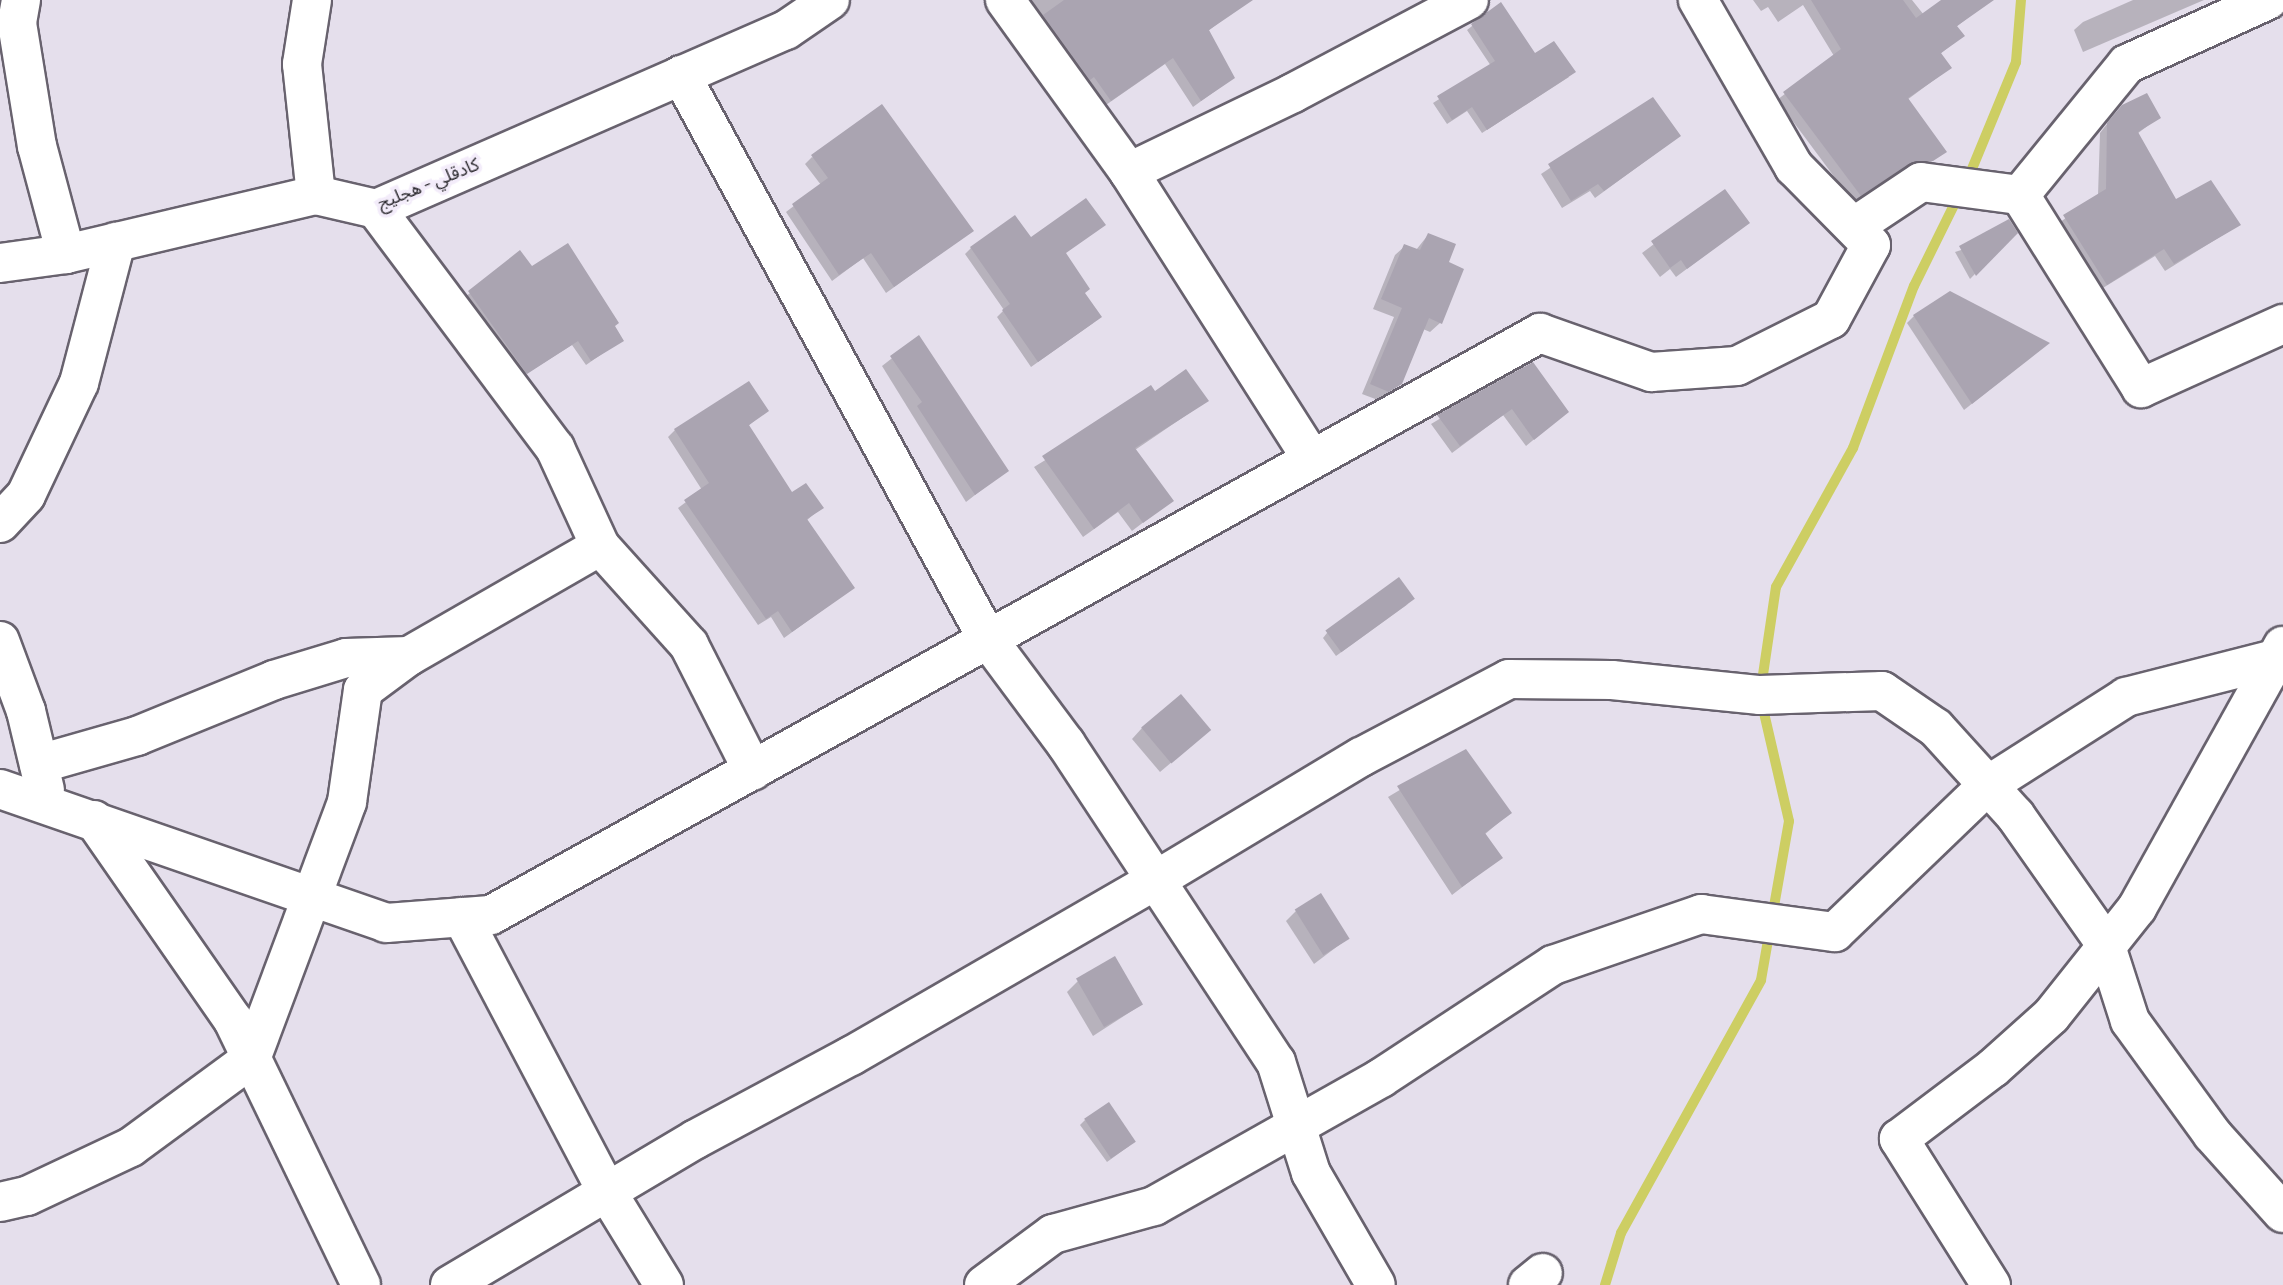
<!DOCTYPE html>
<html>
<head>
<meta charset="utf-8">
<style>
	body { margin:0 }
	#map { position:relative; width:2283px; height:1285px; overflow:hidden; background:#e5dfec; font-family:Commissioner,"Noto Sans Arabic",sans-serif }
	div>[style] { position:absolute }
	.shadow>* { inset:0; background:#0003 }
	.stream>* { height:10px; margin:-5px; padding:0 5px; transform-origin:5px; border-radius:5px; background:#cdce63 }
	.building>* { inset:0; background:#aaa4b1; transform-origin:0 0 }
	.roads { filter:drop-shadow(2px 0 #68626e) drop-shadow(-2px 0 #68626e) drop-shadow(0 2px #68626e) drop-shadow(0 -2px #68626e) }
	.minor>* { height:38px; margin:-19px; padding:0 19px; transform-origin:19px; border-radius:19px; background:#fff }
	span { translate:-50% -50%; white-space:nowrap; text-align:center; line-height:1.15; -webkit-text-stroke:7px #f3ecfa; paint-order:stroke }
	.street-label { font-size:18px; color:#2b292e }
</style>
</head>
<body>
<div id="map">
	<div class="shadow">
		<div style="clip-path:polygon(1023px 0,1220px 0,1230px 14px,1208px 31px,1233px 78px,1193px 107px,1165px 64px,1103px 107px)"></div>
		<div style="clip-path:polygon(1753px 0,1912px 0,1924px 15px,1944px 0,1967px 0,1975px 12px,1956px 27px,1962px 36px,1940px 54px,1950px 68px,1907px 100px,1944px 151px,1924px 168px,1900px 171px,1853px 202px,1777px 100px,1834px 56px,1803px 5px,1778px 22px,1768px 7px,1761px 11px)"></div>
		<div style="clip-path:polygon(2133px 0,2204px 0,2083px 52px,2074px 30px,2083px 22px)"></div>
		<div style="clip-path:polygon(1500px 4px,1534px 56px,1569px 77px,1482px 133px,1467px 111px,1447px 124px,1433px 103px,1491px 66px,1467px 30px)"></div>
		<div style="clip-path:polygon(1652px 100px,1670px 143px,1595px 198px,1590px 191px,1562px 208px,1541px 174px)"></div>
		<div style="clip-path:polygon(2114px 115px,2159px 117px,2137px 134px,2176px 201px,2239px 225px,2165px 271px,2155px 256px,2098px 291px,2056px 225px,2098px 195px,2100px 133px)"></div>
		<div style="clip-path:polygon(812px 157px,972px 231px,886px 293px,863px 258px,832px 281px,786px 212px,821px 185px,805px 164px)"></div>
		<div style="clip-path:polygon(1725px 191px,1748px 223px,1676px 277px,1670px 269px,1660px 277px,1642px 253px)"></div>
		<div style="clip-path:polygon(2016px 232px,1970px 279px,1955px 252px)"></div>
		<div style="clip-path:polygon(1428px 235px,1447px 263px,1440px 323px,1430px 332px,1423px 329px,1401px 383px,1378px 400px,1362px 394px,1394px 317px,1373px 309px,1395px 255px,1405px 246px,1416px 250px)"></div>
		<div style="clip-path:polygon(971px 248px,1064px 254px,1093px 323px,1031px 367px,997px 317px,1004px 310px,965px 254px)"></div>
		<div style="clip-path:polygon(520px 252px,532px 268px,613px 327px,622px 340px,586px 365px,572px 345px,521px 377px,464px 298px)"></div>
		<div style="clip-path:polygon(1914px 316px,2040px 350px,1964px 410px,1907px 323px)"></div>
		<div style="clip-path:polygon(918px 338px,1006px 471px,966px 502px,882px 366px)"></div>
		<div style="clip-path:polygon(1532px 364px,1567px 412px,1526px 446px,1503px 415px,1452px 453px,1431px 424px)"></div>
		<div style="clip-path:polygon(1154px 393px,1207px 401px,1135px 450px,1171px 501px,1132px 531px,1118px 512px,1083px 537px,1034px 467px)"></div>
		<div style="clip-path:polygon(766px 411px,748px 426px,791px 495px,821px 508px,806px 521px,853px 588px,784px 638px,771px 617px,758px 625px,678px 508px,702px 490px,668px 437px,675px 430px)"></div>
		<div style="clip-path:polygon(1408px 604px,1336px 656px,1323px 638px,1327px 633px)"></div>
		<div style="clip-path:polygon(1142px 728px,1198px 740px,1160px 772px,1132px 739px)"></div>
		<div style="clip-path:polygon(1465px 751px,1510px 813px,1484px 835px,1500px 858px,1452px 895px,1388px 797px)"></div>
		<div style="clip-path:polygon(1296px 911px,1347px 939px,1314px 964px,1286px 921px)"></div>
		<div style="clip-path:polygon(1078px 981px,1141px 1005px,1093px 1036px,1067px 992px)"></div>
		<div style="clip-path:polygon(1085px 1120px,1129px 1146px,1107px 1162px,1080px 1125px)"></div>
	</div>
	<div class="stream">
		<div style="left:1967px;top:181px;width:129px;rotate:-67.6deg"></div>
		<div style="left:2016px;top:62px;width:62px;rotate:-85.4deg"></div>
		<div style="left:1605px;top:1285px;width:54px;rotate:-72.9deg"></div>
		<div style="left:1621px;top:1233px;width:289px;rotate:-61deg"></div>
		<div style="left:1761px;top:980px;width:161px;rotate:-80deg"></div>
		<div style="left:1789px;top:821px;width:129px;rotate:-103deg"></div>
		<div style="left:1760px;top:695px;width:109px;rotate:-81.6deg"></div>
		<div style="left:1776px;top:587px;width:159px;rotate:-61deg"></div>
		<div style="left:1853px;top:448px;width:173px;rotate:-69.4deg"></div>
		<div style="left:1914px;top:286px;width:102px;rotate:-63.7deg"></div>
	</div>
	<div class="building">
		<div style="clip-path:polygon(1064px 0,1253px 0,1209px 30px,1235px 78px,1201px 101px,1173px 58px,1111px 101px,1094px 77px,1090px 80px,1043px 15px)"></div>
		<div style="clip-path:polygon(1811px 0,1903px 0,1916px 18px,1941px 0,1994px 0,1957px 26px,1965px 36px,1941px 53px,1952px 68px,1908px 98px,1947px 152px,1933px 161px,1909px 164px,1861px 196px,1783px 92px,1841px 49px)"></div>
		<div style="clip-path:polygon(1501px 2px,1535px 53px,1554px 41px,1576px 72px,1487px 130px,1472px 107px,1452px 120px,1437px 96px,1495px 61px,1471px 24px)"></div>
		<div style="clip-path:polygon(2147px 93px,2161px 118px,2138px 132px,2176px 199px,2211px 180px,2241px 225px,2174px 264px,2164px 249px,2107px 285px,2063px 215px,2106px 189px,2107px 123px,2122px 105px)"></div>
		<div style="clip-path:polygon(1653px 97px,1681px 136px,1604px 191px,1598px 184px,1571px 201px,1548px 164px)"></div>
		<div style="clip-path:polygon(882px 104px,974px 231px,894px 287px,871px 253px,839px 275px,792px 204px,828px 178px,811px 155px)"></div>
		<div style="clip-path:polygon(1725px 189px,1750px 223px,1687px 269px,1681px 260px,1670px 268px,1651px 241px)"></div>
		<div style="clip-path:polygon(1086px 198px,1106px 225px,1066px 253px,1090px 289px,1085px 293px,1102px 317px,1038px 362px,1002px 310px,1010px 304px,970px 247px,1015px 215px,1031px 237px)"></div>
		<div style="clip-path:polygon(2009px 219px,2018px 233px,1976px 276px,1959px 246px)"></div>
		<div style="clip-path:polygon(1428px 233px,1456px 244px,1449px 262px,1464px 269px,1442px 324px,1429px 318px,1402px 384px,1389px 392px,1370px 384px,1402px 308px,1381px 299px,1404px 244px,1420px 250px)"></div>
		<div style="clip-path:polygon(568px 243px,619px 323px,615px 326px,624px 341px,591px 361px,578px 341px,527px 374px,468px 291px,520px 250px,532px 266px)"></div>
		<div style="clip-path:polygon(1950px 291px,2050px 343px,1972px 404px,1913px 315px)"></div>
		<div style="clip-path:polygon(919px 335px,1009px 471px,975px 495px,917px 406px,922px 402px,890px 356px)"></div>
		<div style="clip-path:polygon(1533px 362px,1569px 412px,1534px 440px,1512px 409px,1460px 446px,1437px 415px)"></div>
		<div style="clip-path:polygon(1186px 369px,1209px 401px,1135px 448px,1174px 501px,1143px 523px,1129px 503px,1094px 529px,1042px 456px,1151px 385px,1155px 391px)"></div>
		<div style="clip-path:polygon(749px 381px,769px 411px,749px 425px,792px 492px,806px 483px,824px 508px,807px 519px,855px 588px,792px 632px,778px 611px,766px 619px,684px 500px,709px 483px,674px 429px)"></div>
		<div style="left:1399px;top:577px;width:27px;height:91px;rotate:54deg"></div>
		<div style="left:1181px;top:694px;width:47px;height:52px;rotate:50deg"></div>
		<div style="clip-path:polygon(1466px 749px,1512px 813px,1485px 833px,1503px 858px,1462px 887px,1397px 786px)"></div>
		<div style="left:1321px;top:893px;width:54px;height:31px;rotate:58deg"></div>
		<div style="left:1115px;top:956px;width:56px;height:45px;rotate:60deg"></div>
		<div style="left:1109px;top:1102px;width:48px;height:30px;rotate:56deg"></div>
	</div>
	<div class="roads">
		<div class="minor">
			<div style="left:21px;top:0;width:23px;rotate:100deg"></div>
			<div style="left:17px;top:23px;width:125px;rotate:80.8deg"></div>
			<div style="left:37px;top:146px;width:112px;rotate:75deg"></div>
			<div style="left:312px;top:0;width:65px;rotate:98.9deg"></div>
			<div style="left:302px;top:64px;width:132px;rotate:83.9deg"></div>
			<div style="left:1005px;top:0;width:212px;rotate:54.2deg"></div>
			<div style="left:1129px;top:172px;width:340px;rotate:57.5deg"></div>
			<div style="left:681px;top:75px;width:641px;rotate:61.48deg"></div>
			<div style="left:987px;top:638px;width:132px;rotate:53.3deg"></div>
			<div style="left:1066px;top:744px;width:381px;rotate:56.6deg"></div>
			<div style="left:1276px;top:1062px;width:116px;rotate:72.5deg"></div>
			<div style="left:1311px;top:1173px;width:129px;rotate:59.9deg"></div>
			<div style="left:1129px;top:172px;width:182px;rotate:-25.7deg"></div>
			<div style="left:1293px;top:93px;width:199px;rotate:-27.9deg"></div>
			<div style="left:2020px;top:195px;width:169px;rotate:-50.8deg"></div>
			<div style="left:2127px;top:64px;width:155px;rotate:-24.4deg"></div>
			<div style="left:376px;top:209px;width:299px;rotate:53.2deg"></div>
			<div style="left:555px;top:448px;width:108px;rotate:65.3deg"></div>
			<div style="left:600px;top:546px;width:133px;rotate:48deg"></div>
			<div style="left:689px;top:645px;width:141px;rotate:63.1deg"></div>
			<div style="left:1855px;top:226px;width:79px;rotate:-33.7deg"></div>
			<div style="left:1921px;top:182px;width:100px;rotate:7.5deg"></div>
			<div style="left:2020px;top:195px;width:228px;rotate:57.9deg"></div>
			<div style="left:2141px;top:388px;width:156px;rotate:-24.3deg"></div>
			<div style="left:0;top:263px;width:67px;rotate:-7.8deg"></div>
			<div style="left:66px;top:254px;width:257px;rotate:-13.3deg"></div>
			<div style="left:316px;top:195px;width:62px;rotate:13.1deg"></div>
			<div style="left:376px;top:209px;width:447px;rotate:-23.6deg"></div>
			<div style="left:786px;top:30px;width:53px;rotate:-34.3deg"></div>
			<div style="left:0;top:523px;width:38px;rotate:-47deg"></div>
			<div style="left:26px;top:495px;width:124px;rotate:-64.7deg"></div>
			<div style="left:79px;top:383px;width:146px;rotate:-75.3deg"></div>
			<div style="left:0;top:641px;width:75px;rotate:69.6deg"></div>
			<div style="left:26px;top:711px;width:81px;rotate:76.5deg"></div>
			<div style="left:39px;top:764px;width:102px;rotate:-15.9deg"></div>
			<div style="left:137px;top:736px;width:148px;rotate:-22.2deg"></div>
			<div style="left:274px;top:680px;width:75px;rotate:-17deg"></div>
			<div style="left:346px;top:658px;width:63px;rotate:-1.8deg"></div>
			<div style="left:0;top:789px;width:409px;rotate:19.1deg"></div>
			<div style="left:386px;top:923px;width:105px;rotate:-4.4deg"></div>
			<div style="left:491px;top:915px;width:1200px;rotate:-29.02deg"></div>
			<div style="left:1540px;top:333px;width:118px;rotate:19.4deg"></div>
			<div style="left:1651px;top:372px;width:86px;rotate:-4deg"></div>
			<div style="left:1737px;top:366px;width:105px;rotate:-26.6deg"></div>
			<div style="left:1831px;top:319px;width:84px;rotate:-61.6deg"></div>
			<div style="left:1871px;top:245px;width:110px;rotate:-134.6deg"></div>
			<div style="left:1794px;top:167px;width:193px;rotate:-119.9deg"></div>
			<div style="left:94px;top:820px;width:244px;rotate:55.2deg"></div>
			<div style="left:233px;top:1020px;width:294px;rotate:64.2deg"></div>
			<div style="left:462px;top:917px;width:311px;rotate:62.2deg"></div>
			<div style="left:607px;top:1192px;width:109px;rotate:58.5deg"></div>
			<div style="left:0;top:1202px;width:28px;rotate:-13deg"></div>
			<div style="left:27px;top:1196px;width:115px;rotate:-25.2deg"></div>
			<div style="left:131px;top:1147px;width:149px;rotate:-36.3deg"></div>
			<div style="left:251px;top:1059px;width:274px;rotate:-69.5deg"></div>
			<div style="left:347px;top:802px;width:113px;rotate:-81.9deg"></div>
			<div style="left:363px;top:690px;width:57px;rotate:-36.5deg"></div>
			<div style="left:409px;top:656px;width:220px;rotate:-29.9deg"></div>
			<div style="left:450px;top:1285px;width:286px;rotate:-30.7deg"></div>
			<div style="left:696px;top:1139px;width:176px;rotate:-28.2deg"></div>
			<div style="left:851px;top:1056px;width:352px;rotate:-30deg"></div>
			<div style="left:1156px;top:880px;width:239px;rotate:-31deg"></div>
			<div style="left:1361px;top:757px;width:167px;rotate:-27.8deg"></div>
			<div style="left:1509px;top:679px;width:103px;rotate:0.6deg"></div>
			<div style="left:1612px;top:680px;width:149px;rotate:5.8deg"></div>
			<div style="left:1760px;top:695px;width:122px;rotate:-1.9deg"></div>
			<div style="left:1882px;top:691px;width:65px;rotate:34.4deg"></div>
			<div style="left:1936px;top:728px;width:118px;rotate:47.8deg"></div>
			<div style="left:2015px;top:815px;width:156px;rotate:54.9deg"></div>
			<div style="left:2105px;top:943px;width:82px;rotate:72.2deg"></div>
			<div style="left:2130px;top:1021px;width:140px;rotate:54deg"></div>
			<div style="left:2212px;top:1134px;width:106px;rotate:48.1deg"></div>
			<div style="left:984px;top:1285px;width:86px;rotate:-36.5deg"></div>
			<div style="left:1053px;top:1234px;width:105px;rotate:-15.5deg"></div>
			<div style="left:1154px;top:1206px;width:261px;rotate:-29.4deg"></div>
			<div style="left:1381px;top:1078px;width:206px;rotate:-33.3deg"></div>
			<div style="left:1553px;top:965px;width:157px;rotate:-19deg"></div>
			<div style="left:1701px;top:914px;width:135px;rotate:7.7deg"></div>
			<div style="left:1835px;top:932px;width:212px;rotate:-43.9deg"></div>
			<div style="left:1988px;top:785px;width:164px;rotate:-32.5deg"></div>
			<div style="left:2126px;top:697px;width:154px;rotate:-14.3deg"></div>
			<div style="left:1528px;top:1285px;width:19px;rotate:-39deg"></div>
			<div style="left:1991px;top:1285px;width:173px;rotate:-122.2deg"></div>
			<div style="left:1899px;top:1139px;width:118px;rotate:-37.1deg"></div>
			<div style="left:1993px;top:1068px;width:78px;rotate:-41.9deg"></div>
			<div style="left:2051px;top:1016px;width:138px;rotate:-51.5deg"></div>
			<div style="left:2137px;top:908px;width:300px;rotate:-60.9deg"></div>
		</div>
	</div>
	<div class="street-label">
		<span style="left:428px;top:183px;rotate:-22deg">كادقلي - هجليج</span>
	</div>
</div>
</body>
</html>
